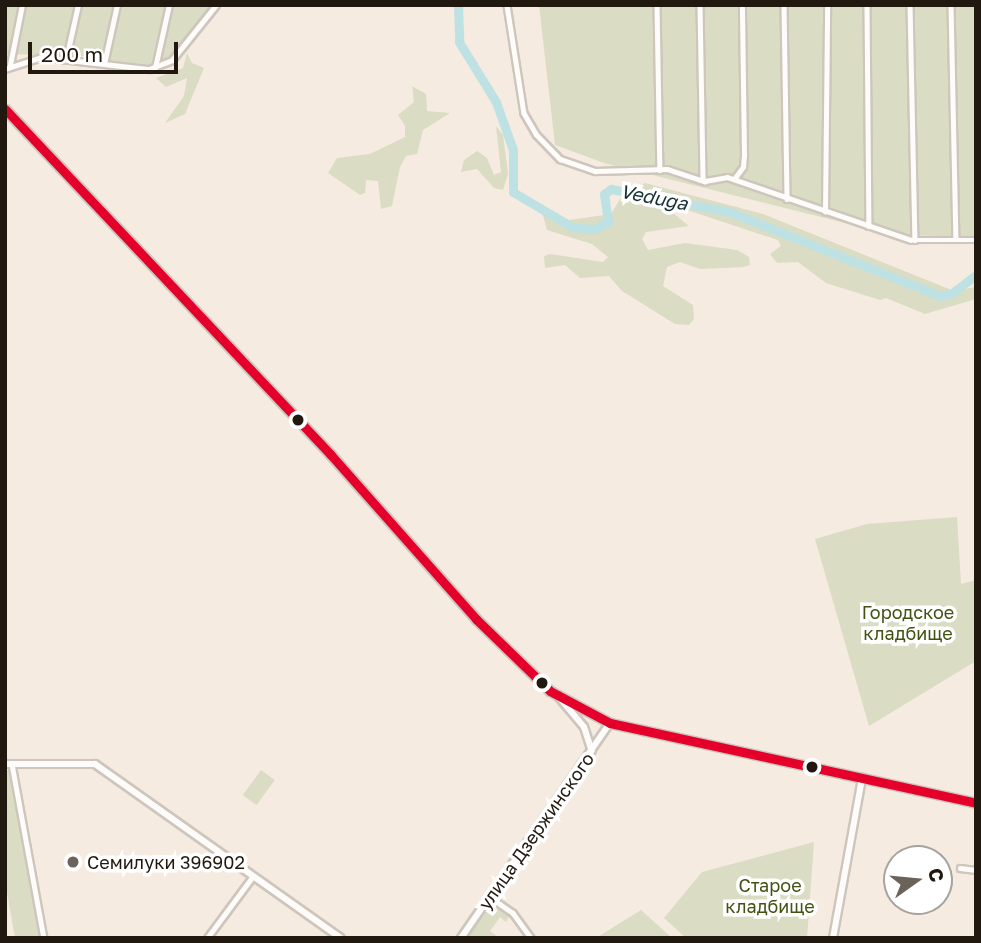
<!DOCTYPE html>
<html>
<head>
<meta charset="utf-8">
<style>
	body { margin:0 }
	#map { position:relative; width:981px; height:943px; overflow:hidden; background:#f5ebe0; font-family:"Golos Text",sans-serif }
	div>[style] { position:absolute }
	.green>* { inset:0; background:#dbdcc4; transform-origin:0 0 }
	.river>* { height:9px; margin:-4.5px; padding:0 4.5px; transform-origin:4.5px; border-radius:4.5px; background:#bee1e4 }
	.roads { filter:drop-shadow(2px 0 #cec6bc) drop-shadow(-2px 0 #cec6bc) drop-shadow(0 2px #cec6bc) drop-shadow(0 -2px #cec6bc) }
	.minor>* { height:4.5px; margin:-2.25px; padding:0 2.25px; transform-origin:2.25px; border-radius:2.25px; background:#fefcfa }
	.tertiary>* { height:6px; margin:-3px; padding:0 3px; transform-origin:3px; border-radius:3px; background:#fefcfa }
	.secondary>* { height:7px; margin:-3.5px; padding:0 3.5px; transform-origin:3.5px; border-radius:3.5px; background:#fefcfa }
	.bus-1>* { height:9px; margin:-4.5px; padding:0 4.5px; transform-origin:4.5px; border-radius:4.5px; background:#e4002b }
	.dots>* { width:19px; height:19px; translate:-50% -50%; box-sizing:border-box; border:4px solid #fff; border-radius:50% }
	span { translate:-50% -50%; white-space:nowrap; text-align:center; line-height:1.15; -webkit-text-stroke:7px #fff; paint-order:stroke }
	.park-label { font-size:18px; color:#425212 }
	.street-label { font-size:18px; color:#211910 }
	.poi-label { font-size:18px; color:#211910 }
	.left { translate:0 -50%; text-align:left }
	.water-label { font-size:19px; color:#143135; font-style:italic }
	.frame { position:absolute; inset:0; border:7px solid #211910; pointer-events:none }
	.north { position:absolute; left:883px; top:845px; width:70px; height:70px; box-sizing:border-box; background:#fff; border:2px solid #a6a39f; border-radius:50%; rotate:75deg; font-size:19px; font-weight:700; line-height:28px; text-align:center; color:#211910 }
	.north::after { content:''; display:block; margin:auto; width:24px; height:32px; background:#6b6259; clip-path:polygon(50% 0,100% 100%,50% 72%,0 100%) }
	.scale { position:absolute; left:28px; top:42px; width:150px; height:32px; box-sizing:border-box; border:4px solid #211910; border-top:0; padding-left:9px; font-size:21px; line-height:24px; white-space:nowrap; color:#211910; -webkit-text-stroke:5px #fff; paint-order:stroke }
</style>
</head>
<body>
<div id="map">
	<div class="green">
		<div style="clip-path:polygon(5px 5px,214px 5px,172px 58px,149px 67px,111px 63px,101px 57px,5px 54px)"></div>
		<div style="clip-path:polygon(539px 5px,976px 5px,976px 237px,893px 235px,604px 163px,555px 145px)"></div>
		<div style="clip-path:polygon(187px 53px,192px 63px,204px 68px,185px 114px,165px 123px,184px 96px,187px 78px,166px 87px,156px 78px,183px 68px)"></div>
		<div style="clip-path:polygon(412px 86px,426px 94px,427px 111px,450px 113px,423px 130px,417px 154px,406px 156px,400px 167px,392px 206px,381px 209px,378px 181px,366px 180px,365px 193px,360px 195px,328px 173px,337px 158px,370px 154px,405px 137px,405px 126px,398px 115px,414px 102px)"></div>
		<div style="clip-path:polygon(496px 126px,503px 135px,508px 174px,503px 190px,494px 188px,477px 169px,461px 172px,464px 160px,477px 151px,487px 158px,494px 175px,501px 172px)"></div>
		<div style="clip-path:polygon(645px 183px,763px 214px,954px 291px,976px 287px,976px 299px,925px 314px,886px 298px,880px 300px,826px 283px,798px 262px,777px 263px,770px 254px,781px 246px,778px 240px,675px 206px,673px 213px,689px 226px,646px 232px,642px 239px,648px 250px,685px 243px,737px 250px,749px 257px,750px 265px,743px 267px,700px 269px,680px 262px,667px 267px,663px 286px,693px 305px,694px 319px,689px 325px,675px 324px,622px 291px,609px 276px,580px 278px,565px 265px,545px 268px,544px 256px,550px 254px,603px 262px,608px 257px,592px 244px,547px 230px,542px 212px,569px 220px,611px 214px,622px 196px)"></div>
		<div style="clip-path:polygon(957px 517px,961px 584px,976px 580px,976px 661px,869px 726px,815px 539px,867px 524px)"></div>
		<div style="clip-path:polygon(10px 770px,41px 938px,15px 938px,5px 881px,5px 771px)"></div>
		<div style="left:261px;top:770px;width:17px;height:31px;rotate:36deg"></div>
		<div style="clip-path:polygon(814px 842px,807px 938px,686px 938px,664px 918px,702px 872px)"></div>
		<div style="clip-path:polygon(494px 902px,511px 913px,506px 922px,500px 917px,490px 931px,499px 938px,464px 938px)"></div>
		<div style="clip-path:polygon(641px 910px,672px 938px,596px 938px)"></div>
	</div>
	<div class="river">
		<div style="left:458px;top:5px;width:37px;rotate:88deg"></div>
		<div style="left:459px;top:42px;width:70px;rotate:58.3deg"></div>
		<div style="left:496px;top:102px;width:51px;rotate:70.5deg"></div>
		<div style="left:513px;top:150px;width:42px;rotate:90deg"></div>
		<div style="left:513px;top:192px;width:69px;rotate:30.7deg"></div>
		<div style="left:572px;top:227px;width:22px;rotate:5deg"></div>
		<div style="left:594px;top:229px;width:16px;rotate:-27deg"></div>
		<div style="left:608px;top:222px;width:28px;rotate:-98deg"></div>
		<div style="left:604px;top:194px;width:9px;rotate:-36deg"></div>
		<div style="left:611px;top:189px;width:121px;rotate:10.9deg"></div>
		<div style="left:730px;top:212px;width:226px;rotate:21.8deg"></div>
		<div style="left:940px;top:296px;width:12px;rotate:-14deg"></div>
		<div style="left:952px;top:293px;width:30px;rotate:-37deg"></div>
	</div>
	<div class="roads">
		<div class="minor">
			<div style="left:507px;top:5px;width:109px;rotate:81.1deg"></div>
			<div style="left:524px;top:113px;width:24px;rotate:60deg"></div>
			<div style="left:536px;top:134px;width:35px;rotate:46deg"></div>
			<div style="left:560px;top:159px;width:37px;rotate:19deg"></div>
			<div style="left:595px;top:171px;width:72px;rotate:-1.6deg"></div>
			<div style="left:667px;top:169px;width:40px;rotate:18deg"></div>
			<div style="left:705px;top:181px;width:22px;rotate:-10deg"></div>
			<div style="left:727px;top:177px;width:194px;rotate:18.9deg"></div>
			<div style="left:911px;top:240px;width:65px"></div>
			<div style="left:657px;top:5px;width:165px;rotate:89deg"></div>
			<div style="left:700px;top:5px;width:174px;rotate:89deg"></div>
			<div style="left:784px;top:5px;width:194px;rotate:89.1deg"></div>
			<div style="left:867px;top:5px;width:221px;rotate:89.5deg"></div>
			<div style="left:910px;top:5px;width:235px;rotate:88.8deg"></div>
			<div style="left:951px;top:5px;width:234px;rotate:88.8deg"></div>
			<div style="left:66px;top:59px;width:55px;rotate:-77.5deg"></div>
			<div style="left:104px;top:64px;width:60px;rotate:-77.6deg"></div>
			<div style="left:10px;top:65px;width:61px;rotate:-78.7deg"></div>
			<div style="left:155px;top:68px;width:65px;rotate:-77.5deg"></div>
			<div style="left:5px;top:69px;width:40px;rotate:-18deg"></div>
			<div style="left:43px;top:57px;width:107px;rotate:6.5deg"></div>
			<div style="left:149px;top:69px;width:25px;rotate:-21deg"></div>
			<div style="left:172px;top:60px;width:70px;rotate:-51.3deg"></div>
			<div style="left:734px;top:179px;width:15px;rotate:-53deg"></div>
			<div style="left:743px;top:167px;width:12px;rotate:-85deg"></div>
			<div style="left:744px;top:155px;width:150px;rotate:-90.8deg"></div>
			<div style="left:825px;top:212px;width:207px;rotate:-89.4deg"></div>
			<div style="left:12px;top:764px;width:177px;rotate:79.6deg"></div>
			<div style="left:960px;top:868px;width:16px;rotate:7deg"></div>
			<div style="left:490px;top:897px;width:28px;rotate:35deg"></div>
			<div style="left:513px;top:913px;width:31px;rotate:54deg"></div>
			<div style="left:207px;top:938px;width:77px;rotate:-53.4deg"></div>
		</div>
		<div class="tertiary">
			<div style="left:558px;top:696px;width:40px;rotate:50deg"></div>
			<div style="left:584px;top:727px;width:25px;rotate:72deg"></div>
			<div style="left:5px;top:764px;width:90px"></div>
			<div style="left:95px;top:764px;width:301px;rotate:35.3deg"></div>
			<div style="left:461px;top:938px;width:262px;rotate:-55.3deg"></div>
			<div style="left:833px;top:938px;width:163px;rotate:-79.7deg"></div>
		</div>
		<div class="secondary">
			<div style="left:5px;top:109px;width:475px;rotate:46.7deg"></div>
			<div style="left:331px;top:455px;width:219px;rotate:48.5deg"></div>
			<div style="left:476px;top:619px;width:103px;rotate:44.2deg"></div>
			<div style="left:550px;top:691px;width:68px;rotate:28.1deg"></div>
			<div style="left:610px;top:723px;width:375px;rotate:12.3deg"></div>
		</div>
	</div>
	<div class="bus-1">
		<div style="left:5px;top:109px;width:475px;rotate:46.7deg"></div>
		<div style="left:331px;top:455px;width:219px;rotate:48.5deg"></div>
		<div style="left:476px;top:619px;width:103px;rotate:44.2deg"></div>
		<div style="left:550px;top:691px;width:68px;rotate:28.1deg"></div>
		<div style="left:610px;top:723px;width:375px;rotate:12.3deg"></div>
	</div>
	<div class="dots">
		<div style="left:298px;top:420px;background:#211910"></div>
		<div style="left:542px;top:683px;background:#211910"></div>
		<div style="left:812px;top:767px;background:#211910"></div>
		<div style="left:73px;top:862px;background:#6b6259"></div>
	</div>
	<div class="park-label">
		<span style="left:908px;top:623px">Городское<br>кладбище</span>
		<span style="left:770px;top:896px">Старое<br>кладбище</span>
	</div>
	<div class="street-label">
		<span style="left:536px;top:831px;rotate:-55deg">улица Дзержинского</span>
	</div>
	<div class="poi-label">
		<span class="left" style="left:87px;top:862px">Семилуки 396902</span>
	</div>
	<div class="water-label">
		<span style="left:654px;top:197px;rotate:11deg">Veduga</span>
	</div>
	<div class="frame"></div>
	<div class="north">С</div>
	<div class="scale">200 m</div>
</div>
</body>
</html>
